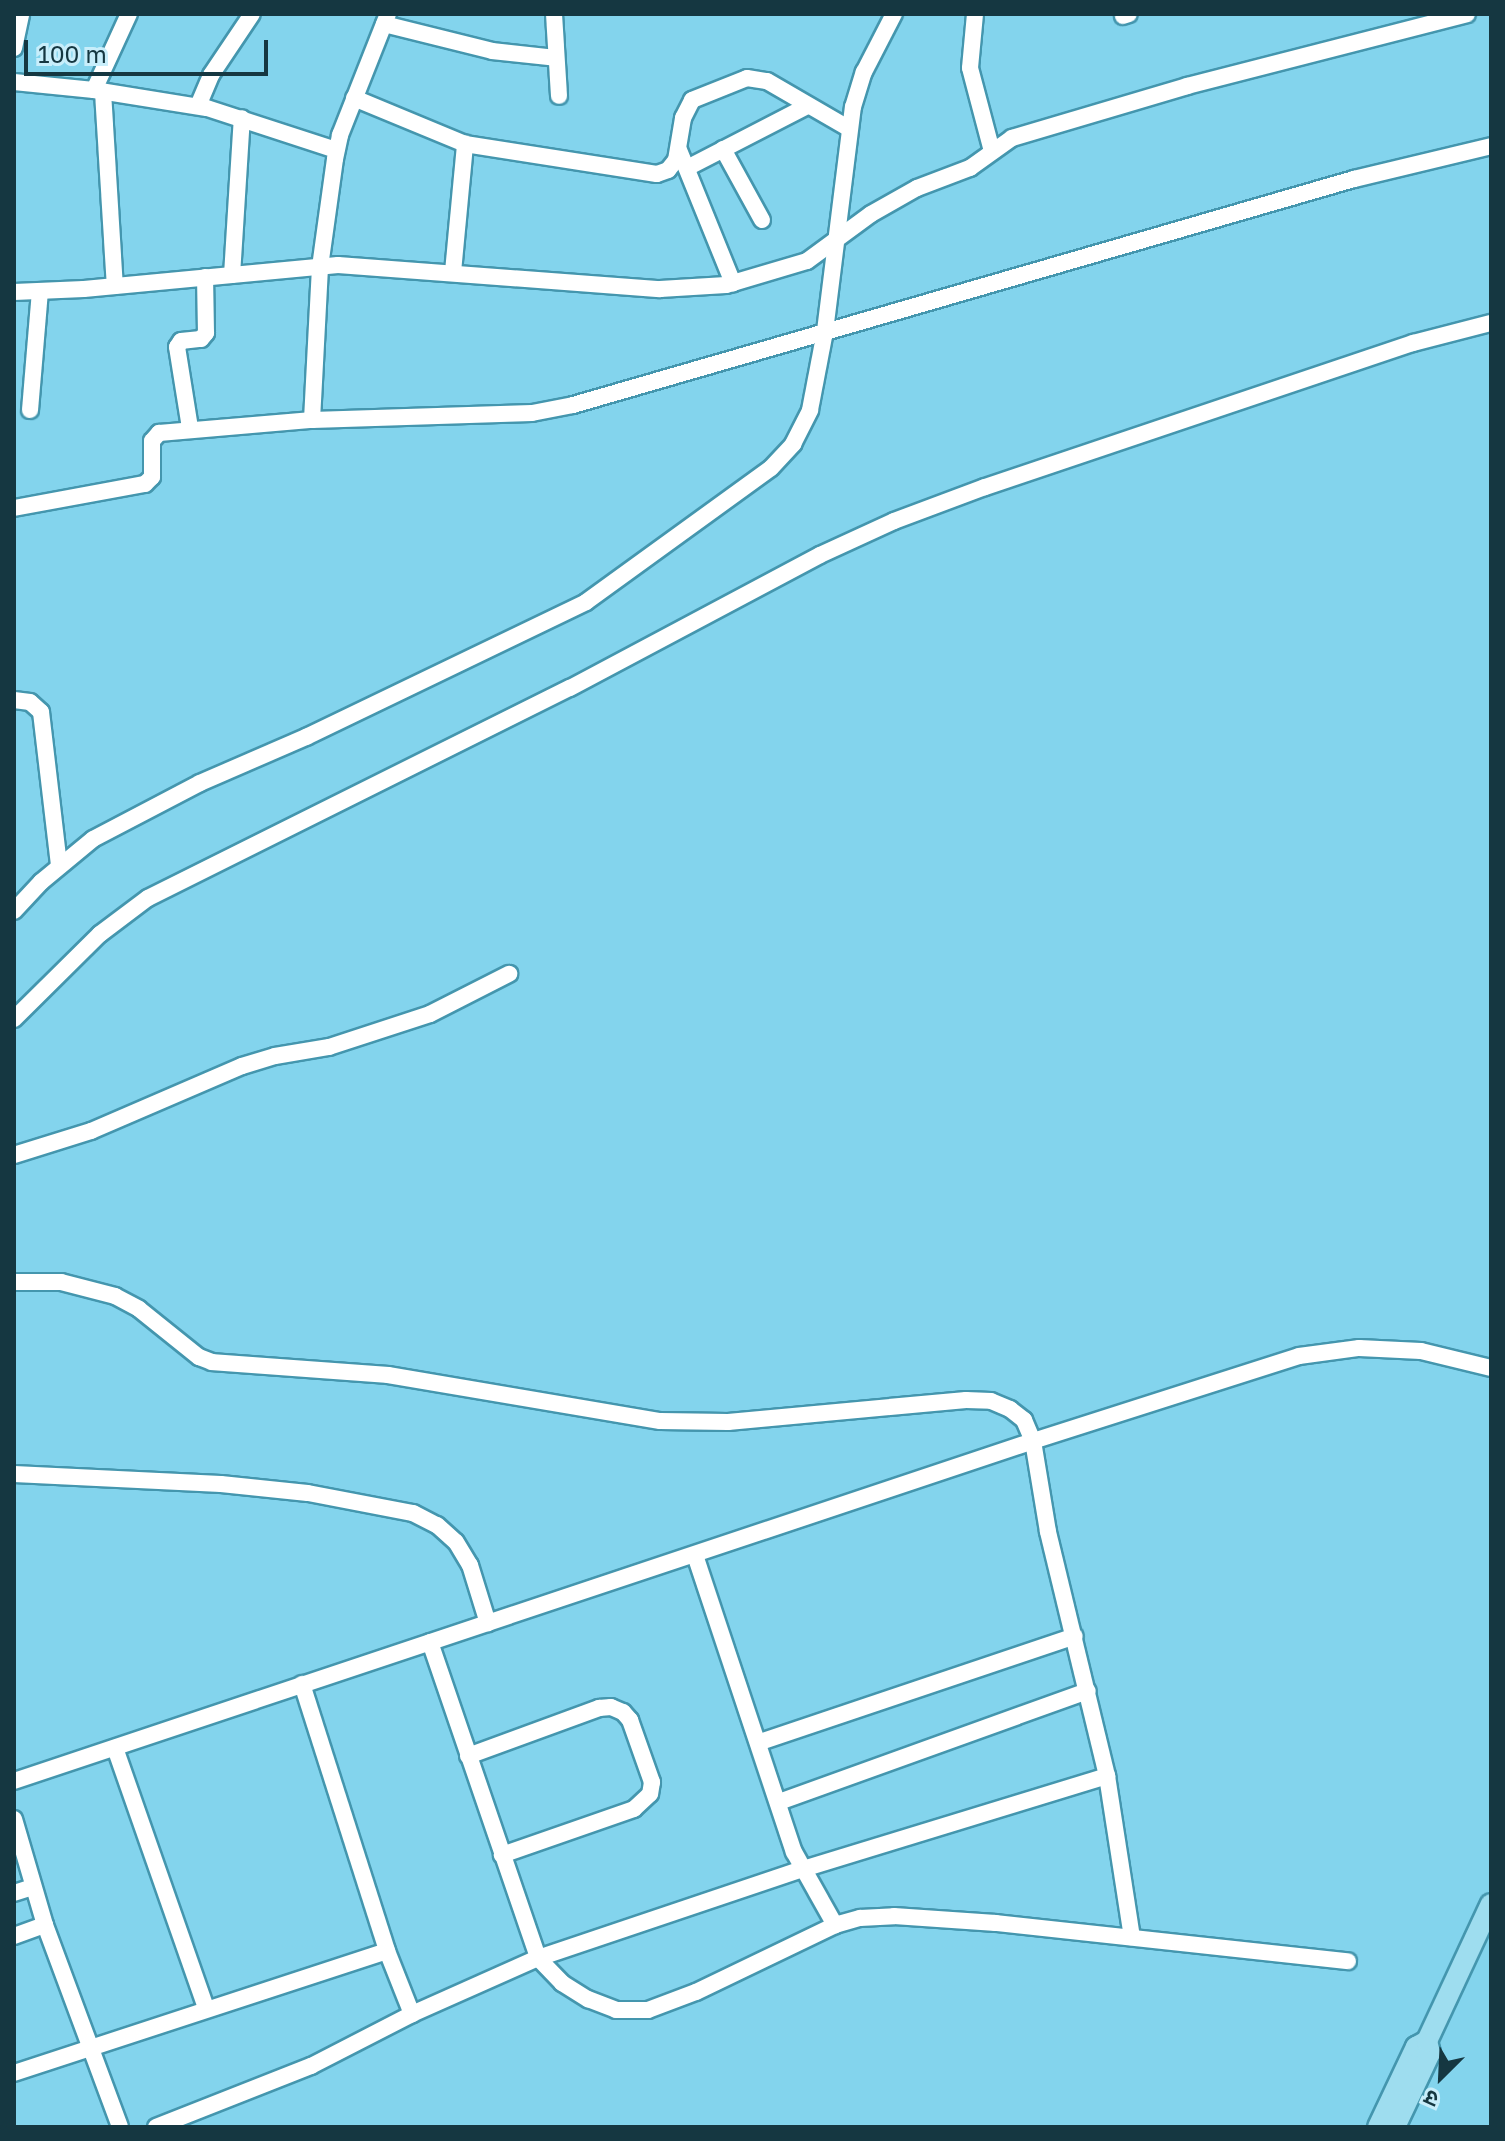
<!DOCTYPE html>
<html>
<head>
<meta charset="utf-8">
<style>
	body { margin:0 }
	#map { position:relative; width:1505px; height:2141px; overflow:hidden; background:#83d4ed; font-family:"Golos Text","Noto Sans Devanagari",sans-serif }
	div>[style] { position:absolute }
	.roads { filter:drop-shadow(2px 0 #4496ae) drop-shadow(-2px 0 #4496ae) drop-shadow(0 2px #4496ae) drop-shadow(0 -2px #4496ae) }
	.minor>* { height:16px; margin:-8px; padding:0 8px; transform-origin:8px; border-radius:8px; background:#fff }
	.major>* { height:20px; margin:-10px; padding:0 10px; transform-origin:10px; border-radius:10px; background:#9eddef }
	span { translate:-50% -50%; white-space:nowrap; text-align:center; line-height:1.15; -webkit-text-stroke:8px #c8eefb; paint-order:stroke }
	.frame { position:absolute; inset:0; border:16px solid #153741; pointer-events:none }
	.north { position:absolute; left:1401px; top:2037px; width:80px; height:80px; -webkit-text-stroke:6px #c8eefb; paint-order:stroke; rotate:204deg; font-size:22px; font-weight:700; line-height:32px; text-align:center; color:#153741 }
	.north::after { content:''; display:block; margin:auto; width:28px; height:36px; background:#153741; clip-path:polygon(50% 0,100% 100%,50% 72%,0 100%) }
	.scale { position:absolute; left:24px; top:40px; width:244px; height:36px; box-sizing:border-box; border:4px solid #153741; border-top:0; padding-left:10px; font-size:24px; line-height:28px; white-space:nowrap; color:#153741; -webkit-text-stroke:6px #c8eefb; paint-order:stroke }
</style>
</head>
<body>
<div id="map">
	<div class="roads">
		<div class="minor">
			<div style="left:554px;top:14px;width:82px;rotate:86.5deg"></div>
			<div style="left:975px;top:14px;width:54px;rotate:95.3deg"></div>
			<div style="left:970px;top:68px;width:86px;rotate:75.2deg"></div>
			<div style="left:1123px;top:16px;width:6px;rotate:-18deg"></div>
			<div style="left:384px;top:24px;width:111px;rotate:14deg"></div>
			<div style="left:492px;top:51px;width:64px;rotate:6.2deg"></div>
			<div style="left:14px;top:48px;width:35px;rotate:-78deg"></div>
			<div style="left:14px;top:82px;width:80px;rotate:5.7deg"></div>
			<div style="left:94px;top:90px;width:84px;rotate:-65.3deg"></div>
			<div style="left:94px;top:90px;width:114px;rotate:9.1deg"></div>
			<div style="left:207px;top:108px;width:136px;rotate:18deg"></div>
			<div style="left:103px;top:92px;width:194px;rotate:86.5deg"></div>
			<div style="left:354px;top:98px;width:120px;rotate:22.5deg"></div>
			<div style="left:465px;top:144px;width:194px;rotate:8.9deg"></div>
			<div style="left:657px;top:174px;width:12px;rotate:-20deg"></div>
			<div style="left:668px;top:170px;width:13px;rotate:-51deg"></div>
			<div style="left:676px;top:160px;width:43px;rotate:-80.5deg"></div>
			<div style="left:683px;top:118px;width:20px;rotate:-63deg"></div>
			<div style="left:692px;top:100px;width:59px;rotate:-21.8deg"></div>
			<div style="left:747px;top:78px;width:20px;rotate:9deg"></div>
			<div style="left:767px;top:81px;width:94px;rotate:30.1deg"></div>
			<div style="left:198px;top:106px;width:34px;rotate:-67deg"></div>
			<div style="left:211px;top:75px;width:73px;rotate:-56.1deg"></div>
			<div style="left:723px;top:149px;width:81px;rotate:61.2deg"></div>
			<div style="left:679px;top:150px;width:144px;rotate:67.9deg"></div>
			<div style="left:687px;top:168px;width:135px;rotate:-27.3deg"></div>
			<div style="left:453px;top:272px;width:129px;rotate:-84.6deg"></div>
			<div style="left:232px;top:275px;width:157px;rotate:-86.4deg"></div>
			<div style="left:14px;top:292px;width:70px;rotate:-2.5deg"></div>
			<div style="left:84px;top:289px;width:255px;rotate:-5.4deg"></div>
			<div style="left:338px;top:265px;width:323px;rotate:4.3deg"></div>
			<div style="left:660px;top:289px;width:66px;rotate:-3.5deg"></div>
			<div style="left:726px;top:285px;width:84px;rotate:-16.5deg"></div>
			<div style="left:807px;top:261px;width:79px;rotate:-36.3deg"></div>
			<div style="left:871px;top:214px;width:53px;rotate:-29.5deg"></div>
			<div style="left:917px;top:188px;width:57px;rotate:-20.7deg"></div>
			<div style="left:970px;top:168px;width:52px;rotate:-35.5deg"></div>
			<div style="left:1012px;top:138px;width:183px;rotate:-16.5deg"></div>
			<div style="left:1187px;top:86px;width:289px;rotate:-14.4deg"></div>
			<div style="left:30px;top:410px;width:119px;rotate:-85.2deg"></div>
			<div style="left:312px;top:420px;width:153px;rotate:-87deg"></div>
			<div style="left:320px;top:267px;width:109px;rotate:-82.1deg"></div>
			<div style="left:335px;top:159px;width:25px;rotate:-78deg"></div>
			<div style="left:340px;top:135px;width:130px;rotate:-68.4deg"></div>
			<div style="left:190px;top:428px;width:82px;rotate:-99.1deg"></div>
			<div style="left:177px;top:347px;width:7px;rotate:-56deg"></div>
			<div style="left:181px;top:341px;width:20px;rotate:-6deg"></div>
			<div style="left:201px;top:339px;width:8px;rotate:-50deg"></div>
			<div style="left:206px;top:333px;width:56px;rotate:-91deg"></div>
			<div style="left:14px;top:508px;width:133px;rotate:-10.4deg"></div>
			<div style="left:145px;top:484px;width:10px;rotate:-45deg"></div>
			<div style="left:152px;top:477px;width:36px;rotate:-90deg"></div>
			<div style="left:152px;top:441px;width:11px;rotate:-49deg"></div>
			<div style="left:159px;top:433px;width:154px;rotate:-4.9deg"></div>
			<div style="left:312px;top:420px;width:220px;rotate:-1.8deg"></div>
			<div style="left:532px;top:413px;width:42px;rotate:-11deg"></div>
			<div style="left:573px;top:405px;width:813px;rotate:-16.14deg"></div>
			<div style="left:1354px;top:179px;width:141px;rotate:-13.5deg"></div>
			<div style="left:14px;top:700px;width:16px;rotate:7deg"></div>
			<div style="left:30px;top:702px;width:15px;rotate:42deg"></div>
			<div style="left:41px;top:712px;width:155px;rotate:83.3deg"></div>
			<div style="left:14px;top:911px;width:40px;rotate:-47deg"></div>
			<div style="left:41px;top:882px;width:67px;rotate:-39.6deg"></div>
			<div style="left:93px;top:839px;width:121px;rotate:-27.6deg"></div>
			<div style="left:200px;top:783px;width:116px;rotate:-23.5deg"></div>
			<div style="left:306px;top:737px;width:311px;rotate:-25.7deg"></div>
			<div style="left:586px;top:602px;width:228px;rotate:-35.9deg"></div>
			<div style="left:771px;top:468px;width:33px;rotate:-47deg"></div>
			<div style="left:793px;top:444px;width:38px;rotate:-63deg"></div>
			<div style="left:810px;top:410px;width:80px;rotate:-79.2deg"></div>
			<div style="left:825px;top:331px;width:226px;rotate:-82.9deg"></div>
			<div style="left:853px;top:107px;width:37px;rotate:-73deg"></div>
			<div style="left:864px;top:72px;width:65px;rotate:-62.7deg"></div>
			<div style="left:14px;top:1019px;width:121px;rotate:-44.7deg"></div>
			<div style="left:100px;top:934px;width:60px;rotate:-36.9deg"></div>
			<div style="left:148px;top:898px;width:471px;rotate:-26.5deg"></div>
			<div style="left:570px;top:688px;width:283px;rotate:-28deg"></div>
			<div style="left:820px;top:555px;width:81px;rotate:-24.7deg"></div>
			<div style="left:894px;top:521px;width:97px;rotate:-20.5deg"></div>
			<div style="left:985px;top:487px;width:452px;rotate:-18.6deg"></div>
			<div style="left:1413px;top:343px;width:81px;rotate:-14.4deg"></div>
			<div style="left:14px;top:1155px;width:81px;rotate:-17.3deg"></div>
			<div style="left:91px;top:1131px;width:164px;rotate:-23.3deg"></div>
			<div style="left:242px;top:1066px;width:34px;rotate:-17deg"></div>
			<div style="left:275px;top:1056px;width:55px;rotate:-9.5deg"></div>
			<div style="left:329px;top:1047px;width:106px;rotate:-18.1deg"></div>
			<div style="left:430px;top:1014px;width:89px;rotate:-26.9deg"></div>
			<div style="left:14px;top:1282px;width:47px"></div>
			<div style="left:61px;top:1282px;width:56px;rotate:14.5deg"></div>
			<div style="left:115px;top:1296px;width:27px;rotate:28deg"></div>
			<div style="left:139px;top:1309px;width:77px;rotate:38.7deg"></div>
			<div style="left:199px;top:1357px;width:14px;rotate:21deg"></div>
			<div style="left:212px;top:1362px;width:176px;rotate:4.2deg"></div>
			<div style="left:388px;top:1375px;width:276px;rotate:9.6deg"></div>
			<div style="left:660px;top:1421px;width:68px;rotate:0.8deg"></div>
			<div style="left:728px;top:1422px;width:239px;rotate:-5.3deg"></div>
			<div style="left:966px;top:1400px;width:25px;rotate:2deg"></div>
			<div style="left:991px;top:1401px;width:21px;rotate:23deg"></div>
			<div style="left:1010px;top:1409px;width:18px;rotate:38deg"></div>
			<div style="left:1024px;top:1420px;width:23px;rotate:67deg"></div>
			<div style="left:1033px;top:1441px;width:92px;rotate:80.6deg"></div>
			<div style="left:1048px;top:1532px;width:251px;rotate:76.4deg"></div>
			<div style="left:1107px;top:1776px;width:163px;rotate:81.2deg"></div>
			<div style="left:14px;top:1474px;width:207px;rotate:2.8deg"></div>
			<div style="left:221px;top:1484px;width:87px;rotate:5.9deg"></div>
			<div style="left:308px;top:1493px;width:107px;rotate:10.8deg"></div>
			<div style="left:413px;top:1513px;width:27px;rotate:27deg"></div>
			<div style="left:437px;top:1525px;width:25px;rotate:42deg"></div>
			<div style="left:456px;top:1542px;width:27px;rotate:59deg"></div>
			<div style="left:470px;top:1565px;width:61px;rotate:72.8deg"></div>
			<div style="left:695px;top:1555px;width:313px;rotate:71.6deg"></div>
			<div style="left:794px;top:1852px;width:84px;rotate:60.7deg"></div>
			<div style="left:430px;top:1642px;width:334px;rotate:71.1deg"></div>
			<div style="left:538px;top:1958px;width:35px;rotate:46deg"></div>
			<div style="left:562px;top:1983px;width:31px;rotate:32deg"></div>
			<div style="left:588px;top:1999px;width:30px;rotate:21deg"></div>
			<div style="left:616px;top:2010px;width:32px"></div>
			<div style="left:648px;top:2010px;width:51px;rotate:-20.6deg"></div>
			<div style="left:696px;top:1992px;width:154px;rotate:-25.7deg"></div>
			<div style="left:835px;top:1925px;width:26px;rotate:-16deg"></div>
			<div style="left:860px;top:1918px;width:34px;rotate:-3deg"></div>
			<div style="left:894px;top:1916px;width:102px;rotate:3.9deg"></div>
			<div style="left:996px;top:1923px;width:354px;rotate:6.2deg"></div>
			<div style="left:302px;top:1684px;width:280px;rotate:72.3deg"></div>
			<div style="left:387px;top:1951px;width:68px;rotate:68.4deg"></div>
			<div style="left:760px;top:1742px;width:332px;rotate:-18.6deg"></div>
			<div style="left:115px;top:1748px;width:275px;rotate:70.7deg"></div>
			<div style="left:468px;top:1756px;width:140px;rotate:-20.1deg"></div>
			<div style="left:599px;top:1708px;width:12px;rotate:-5deg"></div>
			<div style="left:611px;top:1707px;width:13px;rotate:23deg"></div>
			<div style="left:623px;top:1712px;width:11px;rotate:49deg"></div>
			<div style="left:630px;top:1720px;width:66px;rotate:70.5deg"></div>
			<div style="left:652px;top:1782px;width:12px;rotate:99deg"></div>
			<div style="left:650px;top:1794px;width:22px;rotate:137deg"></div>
			<div style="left:634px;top:1809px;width:140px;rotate:160.8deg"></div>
			<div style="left:14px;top:1781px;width:1074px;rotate:-18.45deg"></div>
			<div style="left:1033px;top:1441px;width:279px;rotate:-17.7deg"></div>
			<div style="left:1299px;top:1356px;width:61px;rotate:-7.6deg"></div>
			<div style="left:1359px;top:1348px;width:62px;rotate:2.8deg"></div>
			<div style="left:1421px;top:1351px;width:72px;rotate:13.7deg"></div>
			<div style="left:779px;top:1802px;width:328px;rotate:-19.8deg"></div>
			<div style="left:14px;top:1819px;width:110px;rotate:73.7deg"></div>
			<div style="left:45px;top:1925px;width:215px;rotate:69.6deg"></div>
			<div style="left:14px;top:1893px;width:20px;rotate:-18deg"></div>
			<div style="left:14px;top:1936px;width:33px;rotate:-20deg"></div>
			<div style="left:14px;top:2073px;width:392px;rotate:-18.1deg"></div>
			<div style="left:156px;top:2127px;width:167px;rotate:-21.5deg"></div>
			<div style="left:311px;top:2066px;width:114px;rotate:-27.2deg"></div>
			<div style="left:412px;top:2014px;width:138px;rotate:-24deg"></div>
			<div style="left:538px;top:1958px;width:280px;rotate:-18.6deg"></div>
			<div style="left:803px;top:1869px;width:318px;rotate:-17deg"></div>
		</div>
		<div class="major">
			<div style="left:1378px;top:2127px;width:89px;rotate:-64.6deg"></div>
			<div style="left:1416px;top:2047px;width:13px;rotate:-29deg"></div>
			<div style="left:1395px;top:2127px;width:82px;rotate:-64.7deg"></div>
			<div style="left:1430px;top:2053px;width:12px;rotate:-104deg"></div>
			<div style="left:1427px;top:2041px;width:151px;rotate:-65deg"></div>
		</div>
	</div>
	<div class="frame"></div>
	<div class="north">उ</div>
	<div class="scale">100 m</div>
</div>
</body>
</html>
